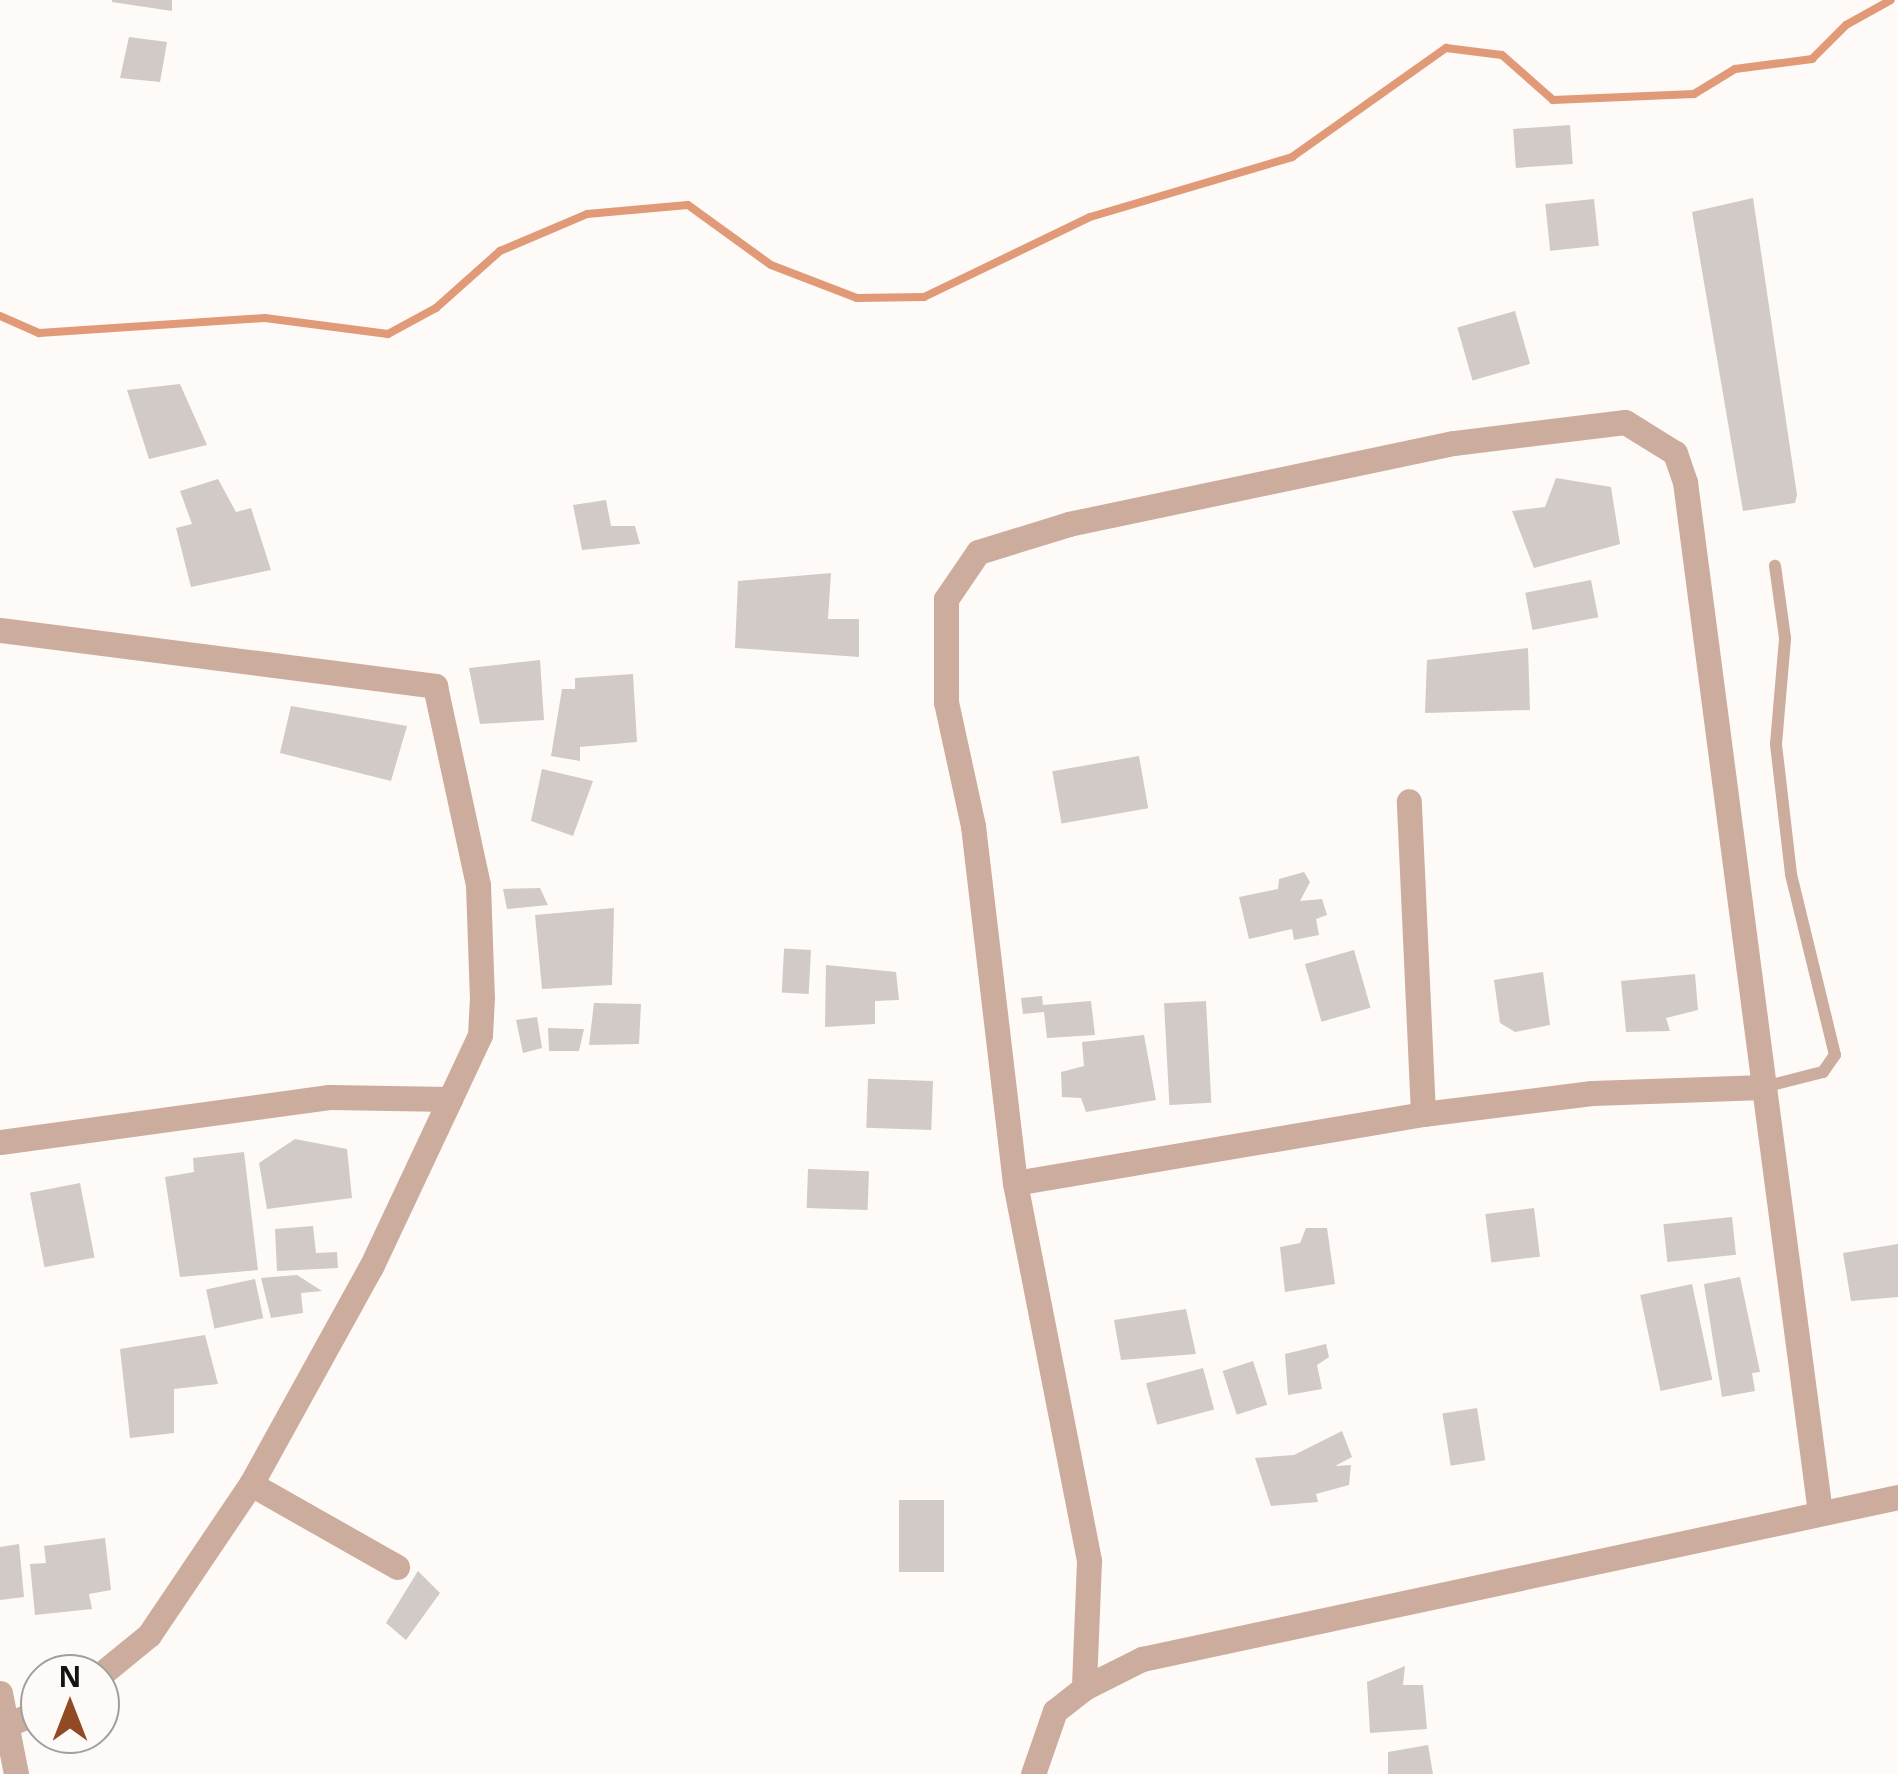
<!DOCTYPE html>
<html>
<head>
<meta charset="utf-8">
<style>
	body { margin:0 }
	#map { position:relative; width:1898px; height:1774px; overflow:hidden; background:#fefaf8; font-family:"Open Sans",sans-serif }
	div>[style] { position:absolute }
	.stream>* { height:8px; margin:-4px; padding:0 4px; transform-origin:4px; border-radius:4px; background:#e19a77 }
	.building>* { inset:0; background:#d1cac7; transform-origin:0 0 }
	.service>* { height:12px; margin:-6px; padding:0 6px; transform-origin:6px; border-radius:6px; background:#ccac9c }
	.minor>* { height:25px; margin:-12.5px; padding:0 12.5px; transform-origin:12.5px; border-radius:12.5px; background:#ccac9c }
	span { translate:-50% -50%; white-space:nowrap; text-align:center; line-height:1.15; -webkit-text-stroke:8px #fefaf8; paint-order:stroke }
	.north { position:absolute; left:20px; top:1654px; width:100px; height:100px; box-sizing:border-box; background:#fefaf8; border:2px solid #a19e9c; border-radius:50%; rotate:0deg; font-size:28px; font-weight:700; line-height:40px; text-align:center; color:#151311 }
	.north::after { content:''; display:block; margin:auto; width:35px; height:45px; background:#914a24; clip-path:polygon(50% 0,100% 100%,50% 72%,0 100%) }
</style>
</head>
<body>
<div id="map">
	<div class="stream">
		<div style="left:0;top:316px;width:43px;rotate:23.6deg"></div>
		<div style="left:39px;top:333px;width:226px;rotate:-3.8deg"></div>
		<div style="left:265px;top:318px;width:124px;rotate:7.4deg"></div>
		<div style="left:388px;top:334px;width:55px;rotate:-28.4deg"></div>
		<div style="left:436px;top:308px;width:86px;rotate:-41.7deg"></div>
		<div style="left:500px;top:251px;width:95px;rotate:-23deg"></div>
		<div style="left:587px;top:214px;width:101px;rotate:-5.1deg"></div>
		<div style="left:688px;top:205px;width:102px;rotate:35.9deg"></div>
		<div style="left:771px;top:265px;width:92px;rotate:21deg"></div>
		<div style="left:857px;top:298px;width:67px;rotate:-0.9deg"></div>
		<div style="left:924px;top:297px;width:184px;rotate:-25.7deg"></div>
		<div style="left:1090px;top:217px;width:211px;rotate:-16.5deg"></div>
		<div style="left:1292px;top:157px;width:189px;rotate:-35.3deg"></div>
		<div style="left:1446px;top:48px;width:56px;rotate:7.1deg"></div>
		<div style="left:1502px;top:55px;width:68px;rotate:41.4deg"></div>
		<div style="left:1553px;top:100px;width:141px;rotate:-2.4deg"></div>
		<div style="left:1694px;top:94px;width:48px;rotate:-31.4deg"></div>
		<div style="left:1735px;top:69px;width:78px;rotate:-7.4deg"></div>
		<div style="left:1812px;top:59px;width:48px;rotate:-45deg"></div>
		<div style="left:1846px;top:25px;width:51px;rotate:-29.1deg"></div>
	</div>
	<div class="building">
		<div style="clip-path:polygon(112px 0,172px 0,172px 11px,112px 2px)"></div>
		<div style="clip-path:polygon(129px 37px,167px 42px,160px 82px,120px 78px)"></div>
		<div style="left:1570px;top:125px;width:39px;height:57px;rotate:86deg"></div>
		<div style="clip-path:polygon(1753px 198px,1797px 495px,1795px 503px,1743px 511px,1692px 212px)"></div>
		<div style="left:1594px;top:199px;width:47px;height:49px;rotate:84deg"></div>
		<div style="left:1515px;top:311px;width:55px;height:60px;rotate:74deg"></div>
		<div style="clip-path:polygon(180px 384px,207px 445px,149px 459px,127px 390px)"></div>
		<div style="clip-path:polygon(1556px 478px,1611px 487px,1620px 544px,1534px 568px,1512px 511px,1545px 507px)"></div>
		<div style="clip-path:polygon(218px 479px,236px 512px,251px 508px,271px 570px,191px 587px,176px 528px,192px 524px,180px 491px)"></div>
		<div style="clip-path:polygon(606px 500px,611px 526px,635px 526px,640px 544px,582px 550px,573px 505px)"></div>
		<div style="clip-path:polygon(831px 573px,828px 619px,859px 619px,859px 657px,735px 648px,738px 581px)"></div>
		<div style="left:1591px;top:580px;width:38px;height:67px;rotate:79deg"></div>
		<div style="clip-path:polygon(1528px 648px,1530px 710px,1425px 713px,1427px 660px)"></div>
		<div style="clip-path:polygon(540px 660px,544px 720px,480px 724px,469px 668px)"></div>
		<div style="clip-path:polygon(633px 674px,637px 742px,580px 747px,580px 761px,551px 756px,562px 689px,575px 689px,575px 678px)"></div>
		<div style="clip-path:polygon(291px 706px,407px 726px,391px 781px,280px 753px)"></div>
		<div style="left:1139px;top:756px;width:53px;height:88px;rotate:80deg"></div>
		<div style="clip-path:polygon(542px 769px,593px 781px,573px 836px,531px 821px)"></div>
		<div style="clip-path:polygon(1304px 872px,1310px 882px,1300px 901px,1322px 899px,1327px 915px,1316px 919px,1319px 935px,1294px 940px,1292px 929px,1249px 939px,1239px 897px,1278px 889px,1279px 879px)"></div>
		<div style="clip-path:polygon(540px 888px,548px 905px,507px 909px,503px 889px)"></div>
		<div style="clip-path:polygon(614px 908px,612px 985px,542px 989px,535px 915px)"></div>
		<div style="left:811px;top:950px;width:44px;height:27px;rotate:93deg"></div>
		<div style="left:1354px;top:950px;width:60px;height:51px;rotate:74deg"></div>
		<div style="clip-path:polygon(826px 965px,896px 972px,899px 1000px,875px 1001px,875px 1024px,825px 1027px)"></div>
		<div style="clip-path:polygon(1543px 972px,1550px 1025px,1515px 1032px,1500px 1023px,1494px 980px)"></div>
		<div style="clip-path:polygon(1695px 974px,1698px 1010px,1666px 1018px,1670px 1031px,1626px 1032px,1621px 981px)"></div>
		<div style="clip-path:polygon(1042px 996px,1043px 1005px,1091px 1001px,1095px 1035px,1047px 1038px,1044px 1012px,1023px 1014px,1021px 998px)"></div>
		<div style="left:1206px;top:1001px;width:102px;height:42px;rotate:87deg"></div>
		<div style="clip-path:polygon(594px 1003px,641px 1004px,639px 1044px,589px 1045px)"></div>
		<div style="clip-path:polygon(537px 1017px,542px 1048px,523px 1053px,516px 1020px)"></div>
		<div style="clip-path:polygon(548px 1028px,584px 1029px,579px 1051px,549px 1051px)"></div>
		<div style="clip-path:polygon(1144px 1035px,1156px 1100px,1086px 1112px,1081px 1098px,1062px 1097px,1061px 1072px,1084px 1066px,1082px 1042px)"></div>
		<div style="left:933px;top:1081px;width:49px;height:65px;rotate:92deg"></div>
		<div style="clip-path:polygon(295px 1139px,347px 1149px,352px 1198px,267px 1209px,259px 1163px)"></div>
		<div style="clip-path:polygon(244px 1152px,258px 1270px,180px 1277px,165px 1177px,194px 1172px,193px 1158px)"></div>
		<div style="left:808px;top:1169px;width:61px;height:39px;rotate:2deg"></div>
		<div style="left:80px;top:1183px;width:76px;height:51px;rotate:79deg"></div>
		<div style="left:1534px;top:1208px;width:49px;height:49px;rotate:83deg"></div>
		<div style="left:1732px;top:1217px;width:38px;height:69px;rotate:84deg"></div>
		<div style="clip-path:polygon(313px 1226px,316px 1253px,337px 1252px,338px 1268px,277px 1271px,275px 1229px)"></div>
		<div style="clip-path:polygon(1306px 1228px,1327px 1228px,1335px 1284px,1285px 1292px,1280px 1247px,1300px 1243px)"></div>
		<div style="clip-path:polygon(1898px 1244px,1898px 1297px,1851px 1301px,1843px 1253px)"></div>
		<div style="clip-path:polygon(297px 1275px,322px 1291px,301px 1293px,303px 1313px,271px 1318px,261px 1278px)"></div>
		<div style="clip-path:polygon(1740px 1277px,1760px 1372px,1752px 1373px,1755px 1391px,1722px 1397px,1704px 1284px)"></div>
		<div style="left:255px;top:1279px;width:40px;height:50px;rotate:78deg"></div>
		<div style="left:1692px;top:1284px;width:98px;height:53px;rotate:78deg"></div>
		<div style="clip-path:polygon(1186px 1309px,1196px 1354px,1121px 1360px,1114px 1320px)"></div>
		<div style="clip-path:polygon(205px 1335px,218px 1384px,174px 1389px,174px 1433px,130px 1438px,120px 1349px)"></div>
		<div style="clip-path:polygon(1326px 1344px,1329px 1357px,1317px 1365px,1322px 1389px,1288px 1395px,1285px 1354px)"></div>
		<div style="left:1253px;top:1361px;width:46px;height:32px;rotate:72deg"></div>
		<div style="left:1203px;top:1368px;width:43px;height:59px;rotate:75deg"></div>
		<div style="left:1477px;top:1408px;width:53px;height:35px;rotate:81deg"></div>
		<div style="clip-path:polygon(1342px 1431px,1352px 1457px,1335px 1466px,1351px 1465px,1349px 1485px,1316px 1494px,1318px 1502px,1271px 1506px,1255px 1458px,1294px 1455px)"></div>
		<div style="left:899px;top:1500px;width:45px;height:72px"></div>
		<div style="clip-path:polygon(105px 1538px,111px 1590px,89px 1594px,92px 1609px,35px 1615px,30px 1564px,46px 1563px,44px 1546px)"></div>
		<div style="clip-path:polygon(19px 1544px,24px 1597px,0 1600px,0 1547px)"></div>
		<div style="clip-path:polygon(418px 1571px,440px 1593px,406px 1640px,386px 1623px)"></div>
		<div style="clip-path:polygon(1405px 1666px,1403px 1685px,1423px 1685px,1427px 1729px,1370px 1733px,1367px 1682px)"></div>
		<div style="clip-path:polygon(1428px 1745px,1433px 1774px,1388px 1774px,1388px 1752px)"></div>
	</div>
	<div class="service">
		<div style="left:1764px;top:1087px;width:61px;rotate:-14.3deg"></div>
		<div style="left:1823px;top:1072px;width:21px;rotate:-55deg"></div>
		<div style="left:1835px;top:1055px;width:186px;rotate:-103.7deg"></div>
		<div style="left:1791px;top:874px;width:131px;rotate:-96.6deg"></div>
		<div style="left:1776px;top:744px;width:106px;rotate:-85.1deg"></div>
		<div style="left:1785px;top:638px;width:73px;rotate:-97.9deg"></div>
	</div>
	<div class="minor">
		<div style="left:0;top:630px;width:439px;rotate:7.3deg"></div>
		<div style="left:435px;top:686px;width:204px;rotate:77.8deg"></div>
		<div style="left:478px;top:885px;width:112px;rotate:88deg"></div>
		<div style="left:482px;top:997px;width:38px;rotate:93deg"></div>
		<div style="left:480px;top:1035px;width:71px;rotate:115.1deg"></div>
		<div style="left:450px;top:1099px;width:121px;rotate:-179.1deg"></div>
		<div style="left:329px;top:1097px;width:332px;rotate:172.2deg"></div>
		<div style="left:1764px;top:1087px;width:429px;rotate:82.5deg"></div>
		<div style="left:1423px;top:1114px;width:170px;rotate:-7.1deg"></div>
		<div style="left:1592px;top:1093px;width:172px;rotate:-2deg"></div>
		<div style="left:1764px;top:1087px;width:610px;rotate:-97.44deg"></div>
		<div style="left:1685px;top:482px;width:31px;rotate:-109deg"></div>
		<div style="left:1675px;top:453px;width:59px;rotate:-148.2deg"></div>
		<div style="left:1625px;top:422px;width:173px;rotate:173deg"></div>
		<div style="left:1453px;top:443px;width:392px;rotate:168.1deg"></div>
		<div style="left:1069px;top:524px;width:95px;rotate:162.9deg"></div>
		<div style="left:978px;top:552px;width:57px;rotate:124.2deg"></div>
		<div style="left:946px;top:599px;width:103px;rotate:90deg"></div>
		<div style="left:946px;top:702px;width:127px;rotate:77.7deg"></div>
		<div style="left:973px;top:826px;width:359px;rotate:83.3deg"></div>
		<div style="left:1015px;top:1183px;width:385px;rotate:78.9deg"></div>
		<div style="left:1089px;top:1561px;width:127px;rotate:92.3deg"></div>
		<div style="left:1084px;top:1688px;width:65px;rotate:-26.6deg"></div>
		<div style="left:1142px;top:1659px;width:773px;rotate:-12.09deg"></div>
		<div style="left:1015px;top:1183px;width:414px;rotate:-9.6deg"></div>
		<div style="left:1423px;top:1114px;width:313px;rotate:-92.6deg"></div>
		<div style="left:251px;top:1484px;width:168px;rotate:29.6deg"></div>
		<div style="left:100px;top:1675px;width:63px;rotate:-39.2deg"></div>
		<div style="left:149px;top:1635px;width:182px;rotate:-56deg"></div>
		<div style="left:251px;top:1484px;width:248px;rotate:-61.1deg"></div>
		<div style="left:371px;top:1267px;width:186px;rotate:-64.8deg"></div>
		<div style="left:0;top:1693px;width:83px;rotate:78.8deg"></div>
		<div style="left:11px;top:1723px;width:31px;rotate:-22deg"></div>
		<div style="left:1033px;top:1774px;width:67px;rotate:-70.8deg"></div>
		<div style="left:1055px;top:1711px;width:37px;rotate:-38deg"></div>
	</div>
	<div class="north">N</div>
</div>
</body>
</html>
